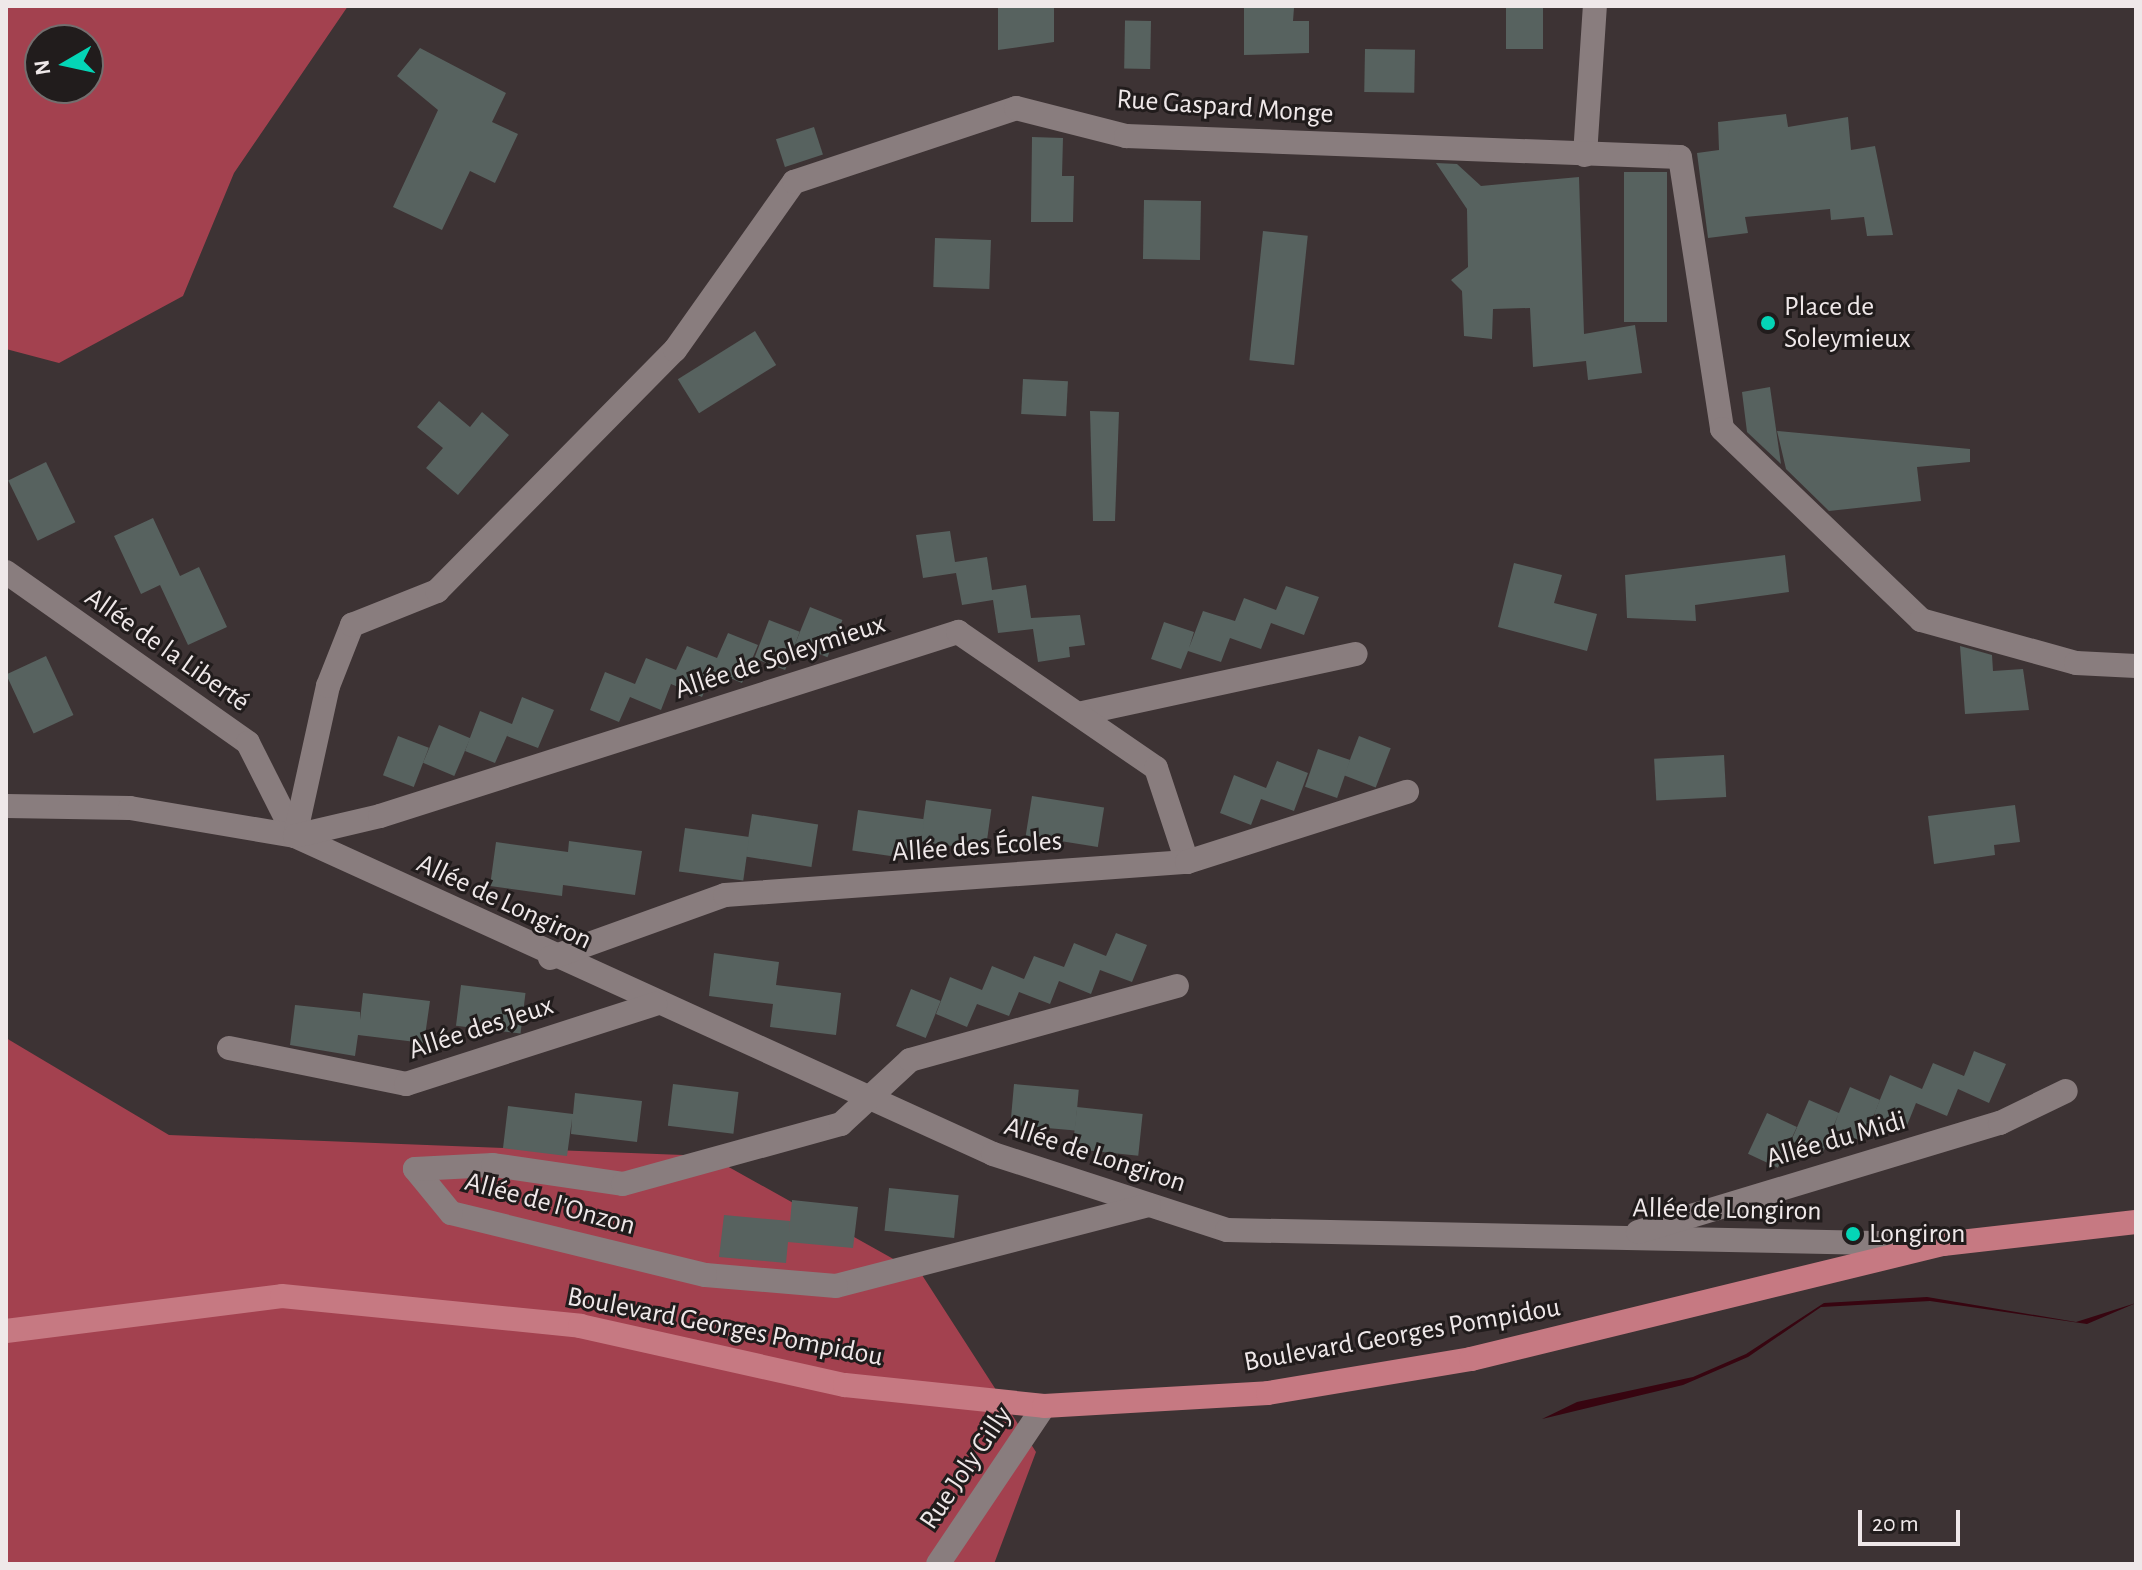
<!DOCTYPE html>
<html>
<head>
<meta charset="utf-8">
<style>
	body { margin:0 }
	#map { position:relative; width:2142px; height:1570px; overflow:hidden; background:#3d3334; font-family:"Alegreya Sans",sans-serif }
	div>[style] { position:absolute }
	.forest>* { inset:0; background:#a3414f }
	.water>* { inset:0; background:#370510 }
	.building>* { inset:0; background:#57625f; transform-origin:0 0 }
	.minor>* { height:24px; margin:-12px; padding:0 12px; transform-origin:12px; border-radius:12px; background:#897d7e }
	.major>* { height:24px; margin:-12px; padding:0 12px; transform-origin:12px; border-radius:12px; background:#c67982 }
	.dots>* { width:22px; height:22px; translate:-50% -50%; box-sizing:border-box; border:4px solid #211c1c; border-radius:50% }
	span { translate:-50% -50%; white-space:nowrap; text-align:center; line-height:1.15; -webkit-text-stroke:6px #211c1c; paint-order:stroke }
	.street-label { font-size:28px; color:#efe8e9 }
	.poi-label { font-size:28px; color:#efe8e9 }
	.left { translate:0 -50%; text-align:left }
	.frame { position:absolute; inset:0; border:8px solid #efe8e9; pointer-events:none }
	.north { position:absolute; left:24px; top:24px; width:80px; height:80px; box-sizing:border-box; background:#211c1c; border:2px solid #736e6e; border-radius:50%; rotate:261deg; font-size:22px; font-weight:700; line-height:32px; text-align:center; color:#efe8e9 }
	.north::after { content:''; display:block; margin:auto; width:28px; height:36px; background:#04d5b6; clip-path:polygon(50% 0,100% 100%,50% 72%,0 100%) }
	.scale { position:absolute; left:1858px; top:1510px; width:102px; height:36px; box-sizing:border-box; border:4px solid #efe8e9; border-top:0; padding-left:10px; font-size:24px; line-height:28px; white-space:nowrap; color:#efe8e9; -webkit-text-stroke:6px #211c1c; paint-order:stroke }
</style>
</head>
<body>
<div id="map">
	<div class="forest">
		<div style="clip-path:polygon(evenodd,6px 6px,348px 6px,234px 173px,183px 296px,59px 363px,6px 349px,6px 6px,40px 40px,88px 40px,88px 88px,40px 88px,40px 40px)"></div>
		<div style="clip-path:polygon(6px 1038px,169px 1135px,709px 1156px,922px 1275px,1036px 1452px,994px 1564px,6px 1564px)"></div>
	</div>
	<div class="water">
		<div style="clip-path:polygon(1927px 1297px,2076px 1322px,2136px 1303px,2087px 1324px,1930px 1301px,1821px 1307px,1748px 1357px,1683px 1385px,1542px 1419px,1577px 1402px,1693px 1377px,1746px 1354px,1824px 1303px)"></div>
	</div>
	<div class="building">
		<div style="clip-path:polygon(998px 6px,1054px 6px,1054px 42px,998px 50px)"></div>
		<div style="left:1506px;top:6px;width:37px;height:43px"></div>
		<div style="clip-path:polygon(1244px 7px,1294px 8px,1293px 21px,1309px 21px,1309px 53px,1244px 55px)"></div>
		<div style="left:1151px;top:21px;width:48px;height:26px;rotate:91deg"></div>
		<div style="clip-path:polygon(420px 48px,506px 93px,492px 122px,518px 134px,495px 183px,470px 171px,442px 230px,393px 207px,438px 110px,397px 76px)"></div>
		<div style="left:1365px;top:49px;width:50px;height:43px;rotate:1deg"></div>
		<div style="clip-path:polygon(1786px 114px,1788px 127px,1848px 117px,1851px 150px,1875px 146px,1893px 235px,1867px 236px,1864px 217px,1831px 220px,1830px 209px,1745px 217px,1748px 233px,1708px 238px,1697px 153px,1719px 150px,1718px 122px)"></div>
		<div style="left:814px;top:127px;width:29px;height:40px;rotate:72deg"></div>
		<div style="clip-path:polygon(1032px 137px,1063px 138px,1062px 176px,1074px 176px,1073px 222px,1031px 222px)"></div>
		<div style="clip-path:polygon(1436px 163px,1457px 164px,1481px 186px,1579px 177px,1584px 334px,1635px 325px,1642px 373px,1588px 380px,1586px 361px,1533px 367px,1530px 308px,1493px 309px,1492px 339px,1464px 336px,1462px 291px,1451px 280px,1468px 267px,1467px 209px)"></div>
		<div style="left:1624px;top:172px;width:43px;height:150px"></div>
		<div style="left:1144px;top:200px;width:57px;height:59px;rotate:1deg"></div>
		<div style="left:1263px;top:231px;width:45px;height:130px;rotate:6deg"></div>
		<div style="left:935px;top:238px;width:56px;height:49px;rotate:2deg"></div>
		<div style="left:755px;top:331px;width:40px;height:91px;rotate:58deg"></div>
		<div style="left:1023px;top:379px;width:45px;height:35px;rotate:3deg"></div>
		<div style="clip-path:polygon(1770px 387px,1781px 464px,1747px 432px,1742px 392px)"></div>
		<div style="clip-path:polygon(439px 401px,470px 427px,482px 412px,509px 435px,458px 495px,426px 468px,443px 448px,417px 427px)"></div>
		<div style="clip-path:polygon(1090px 411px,1119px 412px,1115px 521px,1093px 521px)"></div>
		<div style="clip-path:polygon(1777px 431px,1970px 449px,1970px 462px,1917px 467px,1921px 501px,1829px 511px,1786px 469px)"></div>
		<div style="left:46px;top:462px;width:67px;height:42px;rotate:64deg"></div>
		<div style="clip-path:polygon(153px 518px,180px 576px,199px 567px,227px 627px,188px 645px,160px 585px,141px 594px,114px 536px)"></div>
		<div style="clip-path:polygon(950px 531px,955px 562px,987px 557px,992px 590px,1026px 585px,1031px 618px,1080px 615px,1085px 645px,1069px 647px,1070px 657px,1038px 662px,1033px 629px,998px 633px,993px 600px,962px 605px,956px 573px,923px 578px,916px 535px)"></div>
		<div style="clip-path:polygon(1785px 555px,1789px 592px,1695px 605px,1696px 621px,1627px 618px,1625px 575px)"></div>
		<div style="clip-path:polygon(1514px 563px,1562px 575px,1554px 603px,1597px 614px,1587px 651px,1498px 627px)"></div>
		<div style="clip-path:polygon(1286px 586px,1319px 597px,1304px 635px,1271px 623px,1261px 649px,1230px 638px,1221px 662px,1188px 651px,1181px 669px,1151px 659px,1164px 622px,1194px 632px,1189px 648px,1203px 611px,1235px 621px,1244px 598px,1276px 610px)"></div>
		<div style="left:810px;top:607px;width:35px;height:40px;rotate:22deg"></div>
		<div style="left:769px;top:620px;width:33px;height:41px;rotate:21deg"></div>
		<div style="clip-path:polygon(728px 633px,758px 645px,742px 683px,713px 671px,702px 697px,671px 684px,661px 710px,630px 697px,619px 722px,590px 710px,605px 672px,635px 684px,646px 658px,676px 670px,687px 646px,717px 658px)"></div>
		<div style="clip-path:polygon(1960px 646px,1992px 655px,1993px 671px,2023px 669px,2029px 710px,1965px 714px)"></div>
		<div style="left:46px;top:656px;width:65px;height:44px;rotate:65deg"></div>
		<div style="clip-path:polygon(522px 697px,554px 710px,538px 748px,507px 736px,510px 729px,495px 763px,465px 751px,480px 711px,512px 724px)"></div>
		<div style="left:439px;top:725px;width:34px;height:41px;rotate:23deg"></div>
		<div style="left:398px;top:736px;width:33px;height:42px;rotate:21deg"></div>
		<div style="left:1359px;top:736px;width:34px;height:42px;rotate:21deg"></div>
		<div style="left:1318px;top:749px;width:34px;height:40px;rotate:19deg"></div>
		<div style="left:1724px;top:755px;width:42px;height:70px;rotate:87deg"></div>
		<div style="clip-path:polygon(1277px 761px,1308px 773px,1294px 811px,1261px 799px,1251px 825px,1220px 813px,1234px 775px,1266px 788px)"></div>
		<div style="left:1032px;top:796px;width:73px;height:40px;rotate:9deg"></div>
		<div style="left:926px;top:800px;width:66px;height:42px;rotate:8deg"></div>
		<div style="clip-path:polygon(2015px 805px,2020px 842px,1994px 845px,1995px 855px,1934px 864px,1928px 816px)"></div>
		<div style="left:858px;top:810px;width:67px;height:41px;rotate:8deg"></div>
		<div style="left:752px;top:814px;width:67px;height:43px;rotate:9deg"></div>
		<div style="left:685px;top:828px;width:65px;height:44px;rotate:8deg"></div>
		<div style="clip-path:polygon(569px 841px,642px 851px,635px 895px,563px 885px,562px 896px,490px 886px,496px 842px,568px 852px)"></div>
		<div style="clip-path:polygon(1116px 933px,1147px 945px,1132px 982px,1100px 970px,1091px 994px,1059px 981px,1050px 1004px,1019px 992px,1009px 1016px,977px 1004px,967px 1027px,936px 1014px,950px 977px,982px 990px,992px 966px,1024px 979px,1034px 956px,1064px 967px,1074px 943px,1106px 956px)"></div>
		<div style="clip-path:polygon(714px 953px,779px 962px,776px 985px,841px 993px,836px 1035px,770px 1027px,773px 1004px,709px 996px)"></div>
		<div style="left:461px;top:985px;width:65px;height:41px;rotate:7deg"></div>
		<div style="left:911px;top:989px;width:32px;height:40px;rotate:22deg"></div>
		<div style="clip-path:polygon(363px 993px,430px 1001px,424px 1043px,358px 1035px,355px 1056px,290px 1045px,295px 1005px,360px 1012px,360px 1020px)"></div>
		<div style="clip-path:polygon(1974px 1051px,2006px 1064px,1989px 1103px,1958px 1089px,1947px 1116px,1916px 1103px,1906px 1128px,1874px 1114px,1890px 1075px,1922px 1089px,1933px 1063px,1964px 1076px)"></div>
		<div style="left:673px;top:1084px;width:66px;height:42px;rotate:7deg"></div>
		<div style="left:1014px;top:1084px;width:65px;height:41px;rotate:5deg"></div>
		<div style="clip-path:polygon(1850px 1087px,1880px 1100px,1863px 1142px,1833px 1129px,1838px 1115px,1822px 1155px,1791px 1141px,1809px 1100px,1839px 1113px)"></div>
		<div style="clip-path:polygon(575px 1093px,642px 1101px,637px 1142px,571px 1134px,572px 1119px,567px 1156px,503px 1148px,508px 1106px,573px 1114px)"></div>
		<div style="left:1077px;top:1107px;width:66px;height:42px;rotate:6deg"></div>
		<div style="left:1767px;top:1113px;width:33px;height:45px;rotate:25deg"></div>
		<div style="left:889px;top:1188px;width:70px;height:43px;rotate:6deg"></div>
		<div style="clip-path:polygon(792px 1200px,858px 1207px,853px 1248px,788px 1242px,786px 1263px,719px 1257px,724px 1215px,790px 1221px,789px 1234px)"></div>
	</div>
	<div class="minor">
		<div style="left:1585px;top:155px;width:149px;rotate:-86.2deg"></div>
		<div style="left:6px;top:572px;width:296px;rotate:35.2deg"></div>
		<div style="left:248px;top:743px;width:104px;rotate:63.2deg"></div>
		<div style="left:1078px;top:714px;width:284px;rotate:-12.2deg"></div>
		<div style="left:6px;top:806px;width:124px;rotate:0.9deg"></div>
		<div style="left:130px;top:808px;width:167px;rotate:9.6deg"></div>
		<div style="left:295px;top:836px;width:767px;rotate:24.49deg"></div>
		<div style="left:993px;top:1154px;width:246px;rotate:18deg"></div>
		<div style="left:1227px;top:1230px;width:698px;rotate:1.15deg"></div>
		<div style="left:295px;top:836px;width:154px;rotate:-77.6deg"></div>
		<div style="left:328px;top:686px;width:66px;rotate:-68.5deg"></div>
		<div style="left:352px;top:625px;width:92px;rotate:-21.8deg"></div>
		<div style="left:437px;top:591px;width:339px;rotate:-45.4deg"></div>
		<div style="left:675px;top:350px;width:206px;rotate:-54.7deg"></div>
		<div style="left:794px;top:182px;width:234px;rotate:-18.4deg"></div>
		<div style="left:1016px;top:108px;width:114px;rotate:14.3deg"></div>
		<div style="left:1126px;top:136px;width:554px;rotate:2.17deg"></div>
		<div style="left:1680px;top:157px;width:275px;rotate:81.2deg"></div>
		<div style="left:1722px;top:429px;width:276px;rotate:43.8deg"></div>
		<div style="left:1921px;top:620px;width:161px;rotate:15.5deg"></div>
		<div style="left:2076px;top:663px;width:60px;rotate:2.9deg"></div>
		<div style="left:295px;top:836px;width:87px;rotate:-13.2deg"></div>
		<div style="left:380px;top:816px;width:607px;rotate:-17.66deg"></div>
		<div style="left:958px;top:632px;width:240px;rotate:34.5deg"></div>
		<div style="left:1156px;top:768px;width:99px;rotate:71.7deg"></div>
		<div style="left:550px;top:958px;width:186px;rotate:-19.8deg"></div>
		<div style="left:725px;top:895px;width:463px;rotate:-4.1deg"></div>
		<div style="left:1187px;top:862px;width:231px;rotate:-17.7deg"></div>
		<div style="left:229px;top:1048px;width:181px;rotate:11.5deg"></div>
		<div style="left:406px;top:1084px;width:262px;rotate:-17.8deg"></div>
		<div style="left:1149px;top:1205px;width:323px;rotate:165.5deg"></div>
		<div style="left:836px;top:1286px;width:131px;rotate:-175.2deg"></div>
		<div style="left:705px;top:1275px;width:261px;rotate:-166.3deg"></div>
		<div style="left:451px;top:1213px;width:57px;rotate:-129.3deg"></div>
		<div style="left:415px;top:1169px;width:78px;rotate:-2.9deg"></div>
		<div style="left:493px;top:1165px;width:131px;rotate:8.3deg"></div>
		<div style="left:623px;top:1184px;width:226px;rotate:-15.4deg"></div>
		<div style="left:841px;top:1124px;width:94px;rotate:-42.8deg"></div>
		<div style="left:910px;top:1060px;width:277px;rotate:-15.5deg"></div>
		<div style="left:1638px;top:1232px;width:378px;rotate:-16.8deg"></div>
		<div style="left:2000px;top:1123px;width:73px;rotate:-25.9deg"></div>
		<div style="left:938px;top:1564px;width:190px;rotate:-56.1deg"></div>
	</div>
	<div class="major">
		<div style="left:6px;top:1331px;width:278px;rotate:-7.2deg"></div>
		<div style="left:282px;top:1296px;width:300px;rotate:5.7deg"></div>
		<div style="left:580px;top:1326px;width:271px;rotate:12.6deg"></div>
		<div style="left:845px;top:1385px;width:200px;rotate:6deg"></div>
		<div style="left:1044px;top:1406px;width:224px;rotate:-3.3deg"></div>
		<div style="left:1268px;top:1393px;width:206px;rotate:-9.5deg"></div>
		<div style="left:1471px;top:1359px;width:486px;rotate:-13.7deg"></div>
		<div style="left:1943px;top:1244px;width:194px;rotate:-6.5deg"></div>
	</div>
	<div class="dots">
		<div style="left:1768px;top:323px;background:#04d5b6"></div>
		<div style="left:1853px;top:1234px;background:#04d5b6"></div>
	</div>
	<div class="street-label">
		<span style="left:1225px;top:107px;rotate:4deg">Rue Gaspard Monge</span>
		<span style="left:167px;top:650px;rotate:35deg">Allée de la Liberté</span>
		<span style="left:780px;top:657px;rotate:-18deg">Allée de Soleymieux</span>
		<span style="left:977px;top:847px;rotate:-4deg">Allée des Écoles</span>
		<span style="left:504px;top:902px;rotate:25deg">Allée de Longiron</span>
		<span style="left:481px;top:1028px;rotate:-18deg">Allée des Jeux</span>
		<span style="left:1836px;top:1140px;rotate:-16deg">Allée du Midi</span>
		<span style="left:1095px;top:1155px;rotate:18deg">Allée de Longiron</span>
		<span style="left:550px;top:1204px;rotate:15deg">Allée de l'Onzon</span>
		<span style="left:1727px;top:1210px;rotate:1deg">Allée de Longiron</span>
		<span style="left:725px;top:1327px;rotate:11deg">Boulevard Georges Pompidou</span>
		<span style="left:1402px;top:1335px;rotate:-10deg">Boulevard Georges Pompidou</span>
		<span style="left:966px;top:1468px;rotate:-56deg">Rue Joly Gilly</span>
	</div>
	<div class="poi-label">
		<span class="left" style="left:1784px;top:323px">Place de<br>Soleymieux</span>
		<span class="left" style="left:1869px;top:1234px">Longiron</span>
	</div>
	<div class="frame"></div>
	<div class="north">N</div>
	<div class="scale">20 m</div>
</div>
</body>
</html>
